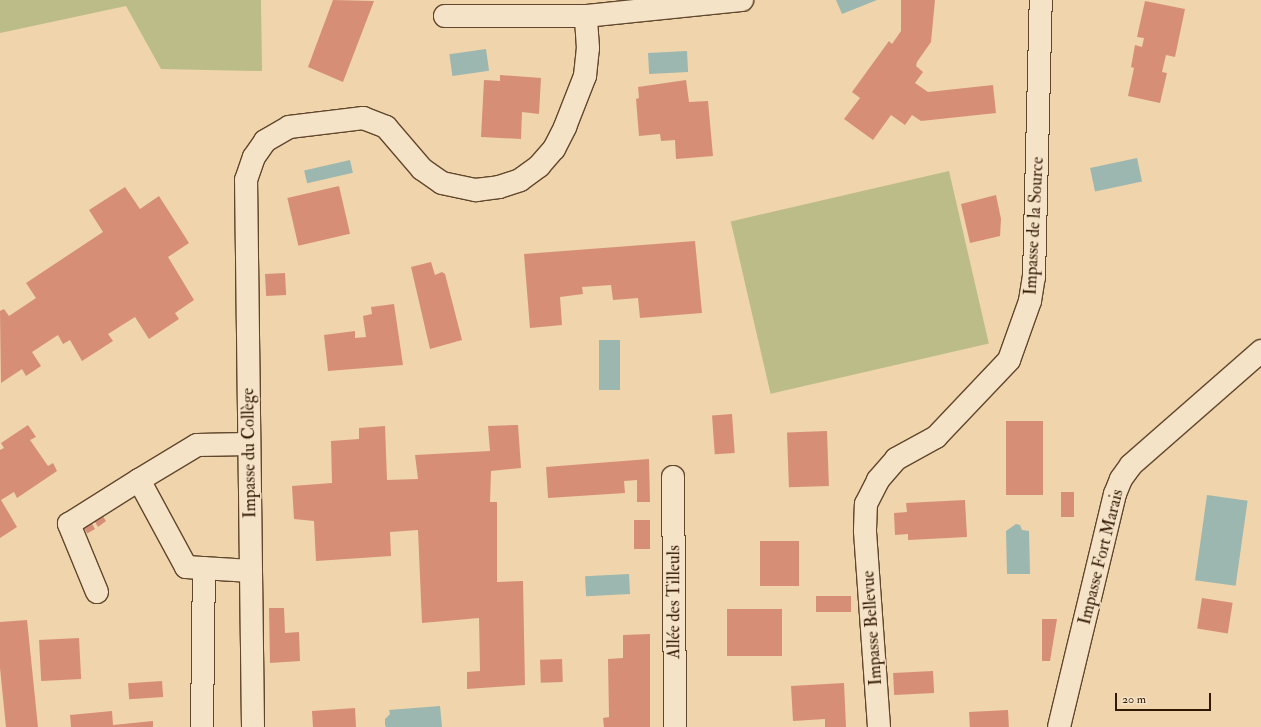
<!DOCTYPE html>
<html>
<head>
<meta charset="utf-8">
<style>
	body { margin:0 }
	#map { position:relative; width:1261px; height:727px; overflow:hidden; background:#f0d4ab; font-family:"IM FELL Double Pica",serif }
	div>[style] { position:absolute }
	.green>* { inset:0; background:#bbbc87; transform-origin:0 0 }
	.water>* { inset:0; background:#9bb7b0; transform-origin:0 0 }
	.building>* { inset:0; background:#d68f76; transform-origin:0 0 }
	.roads { filter:drop-shadow(1px 0 #61472c) drop-shadow(-1px 0 #61472c) drop-shadow(0 1px #61472c) drop-shadow(0 -1px #61472c) }
	.minor>* { height:22px; margin:-11px; padding:0 11px; transform-origin:11px; border-radius:11px; background:#f5e3c8 }
	span { translate:-50% -50%; white-space:nowrap; text-align:center; line-height:1.15; -webkit-text-stroke:3px #f5e3c8; paint-order:stroke }
	.street-label { font-size:17px; color:#311801 }
	.scale { position:absolute; left:1115px; top:693px; width:96px; height:18px; box-sizing:border-box; border:2px solid #311801; border-top:0; padding-left:5px; font-size:12px; line-height:14px; white-space:nowrap; color:#311801; -webkit-text-stroke:3px #f5e3c8; paint-order:stroke }
</style>
</head>
<body>
<div id="map">
	<div class="green">
		<div style="clip-path:polygon(0 0,261px 0,262px 71px,161px 69px,126px 6px,0 33px)"></div>
		<div style="left:949px;top:171px;width:177px;height:224px;rotate:77deg"></div>
	</div>
	<div class="water">
		<div style="clip-path:polygon(836px 0,877px 0,842px 14px)"></div>
		<div style="left:486px;top:49px;width:22px;height:37px;rotate:82deg"></div>
		<div style="left:687px;top:51px;width:21px;height:39px;rotate:87deg"></div>
		<div style="left:1137px;top:158px;width:24px;height:48px;rotate:78deg"></div>
		<div style="left:350px;top:160px;width:13px;height:47px;rotate:77deg"></div>
		<div style="left:599px;top:340px;width:21px;height:50px"></div>
		<div style="left:1207px;top:495px;width:41px;height:86px;rotate:8deg"></div>
		<div style="clip-path:polygon(1016px 524px,1020px 525px,1022px 530px,1029px 531px,1030px 574px,1007px 574px,1006px 531px)"></div>
		<div style="left:629px;top:574px;width:20px;height:44px;rotate:87deg"></div>
		<div style="clip-path:polygon(440px 706px,442px 727px,386px 727px,385px 725px,385px 719px,390px 714px,389px 710px)"></div>
	</div>
	<div class="building">
		<div style="clip-path:polygon(333px 0,374px 1px,343px 82px,308px 67px)"></div>
		<div style="clip-path:polygon(901px 0,935px 0,931px 42px,917px 62px,916px 66px,923px 72px,915px 83px,928px 92px,993px 85px,996px 113px,921px 121px,912px 115px,905px 125px,891px 115px,873px 140px,844px 119px,860px 98px,852px 92px,889px 41px,892px 44px,901px 31px)"></div>
		<div style="clip-path:polygon(1145px 1px,1185px 9px,1175px 57px,1166px 55px,1162px 72px,1167px 73px,1160px 103px,1128px 96px,1134px 68px,1131px 67px,1135px 45px,1142px 47px,1144px 38px,1137px 37px)"></div>
		<div style="clip-path:polygon(500px 75px,541px 78px,539px 114px,522px 112px,521px 139px,481px 137px,484px 80px,500px 81px)"></div>
		<div style="clip-path:polygon(686px 80px,689px 102px,708px 101px,713px 156px,676px 159px,675px 140px,661px 141px,660px 134px,639px 136px,636px 99px,639px 98px,638px 87px)"></div>
		<div style="left:339px;top:186px;width:49px;height:53px;rotate:77deg"></div>
		<div style="clip-path:polygon(125px 187px,140px 209px,159px 196px,189px 243px,168px 257px,194px 300px,175px 313px,179px 319px,149px 339px,135px 317px,108px 334px,113px 341px,82px 361px,70px 340px,63px 344px,58px 335px,32px 352px,41px 366px,26px 376px,22px 369px,1px 383px,0 311px,4px 309px,9px 316px,36px 298px,26px 283px,103px 232px,89px 210px)"></div>
		<div style="clip-path:polygon(996px 195px,1001px 219px,1000px 236px,970px 243px,961px 204px)"></div>
		<div style="clip-path:polygon(695px 241px,702px 313px,640px 318px,638px 298px,613px 300px,611px 285px,582px 287px,583px 294px,560px 297px,562px 325px,530px 328px,524px 254px)"></div>
		<div style="clip-path:polygon(431px 262px,435px 275px,442px 272px,445px 274px,462px 340px,430px 349px,411px 267px)"></div>
		<div style="left:285px;top:273px;width:22px;height:20px;rotate:87deg"></div>
		<div style="clip-path:polygon(394px 304px,403px 365px,328px 371px,324px 335px,355px 331px,355px 338px,366px 337px,363px 316px,372px 314px,371px 307px)"></div>
		<div style="left:732px;top:414px;width:39px;height:20px;rotate:86deg"></div>
		<div style="left:1006px;top:421px;width:37px;height:74px"></div>
		<div style="clip-path:polygon(28px 425px,36px 437px,30px 440px,48px 466px,53px 463px,57px 471px,17px 498px,14px 492px,1px 500px,17px 527px,0 538px,0 450px,4px 448px,1px 443px)"></div>
		<div style="clip-path:polygon(518px 425px,521px 468px,491px 471px,490px 502px,497px 502px,497px 582px,523px 581px,525px 685px,467px 689px,467px 672px,480px 671px,479px 618px,422px 623px,418px 530px,390px 532px,391px 556px,316px 561px,314px 521px,294px 519px,292px 486px,332px 483px,331px 441px,359px 439px,359px 428px,385px 426px,387px 480px,418px 479px,415px 455px,490px 451px,488px 426px)"></div>
		<div style="left:827px;top:431px;width:55px;height:40px;rotate:88deg"></div>
		<div style="clip-path:polygon(649px 459px,650px 502px,637px 502px,637px 480px,624px 481px,625px 493px,548px 498px,546px 467px)"></div>
		<div style="left:1061px;top:492px;width:13px;height:25px"></div>
		<div style="clip-path:polygon(965px 500px,967px 537px,908px 540px,908px 534px,895px 535px,894px 513px,907px 512px,906px 503px)"></div>
		<div style="clip-path:polygon(102px 515px,106px 521px,98px 527px,94px 520px)"></div>
		<div style="left:634px;top:520px;width:16px;height:29px"></div>
		<div style="left:91px;top:522px;width:8px;height:9px;rotate:60deg"></div>
		<div style="left:760px;top:541px;width:39px;height:45px"></div>
		<div style="left:816px;top:596px;width:35px;height:16px"></div>
		<div style="left:1202px;top:598px;width:31px;height:31px;rotate:9deg"></div>
		<div style="clip-path:polygon(269px 608px,284px 608px,285px 633px,299px 632px,300px 661px,270px 663px)"></div>
		<div style="left:782px;top:609px;width:47px;height:55px;rotate:90deg"></div>
		<div style="clip-path:polygon(1042px 619px,1057px 619px,1050px 661px,1042px 661px)"></div>
		<div style="clip-path:polygon(27px 620px,38px 727px,6px 727px,0 668px,0 622px)"></div>
		<div style="clip-path:polygon(650px 634px,650px 727px,604px 727px,603px 718px,609px 717px,608px 659px,623px 658px,623px 635px)"></div>
		<div style="left:79px;top:638px;width:41px;height:40px;rotate:87deg"></div>
		<div style="left:562px;top:659px;width:23px;height:22px;rotate:88deg"></div>
		<div style="left:933px;top:671px;width:22px;height:40px;rotate:87deg"></div>
		<div style="left:162px;top:681px;width:16px;height:34px;rotate:86deg"></div>
		<div style="clip-path:polygon(844px 683px,846px 727px,825px 727px,825px 719px,793px 721px,791px 686px)"></div>
		<div style="clip-path:polygon(355px 708px,356px 727px,313px 727px,312px 711px)"></div>
		<div style="left:1008px;top:710px;width:17px;height:39px;rotate:87deg"></div>
		<div style="clip-path:polygon(112px 711px,113px 725px,153px 721px,153px 727px,71px 727px,70px 715px)"></div>
	</div>
	<div class="roads">
		<div class="minor">
			<div style="left:445px;top:16px;width:141px"></div>
			<div style="left:249px;top:444px;width:52px;rotate:178.9deg"></div>
			<div style="left:197px;top:445px;width:68px;rotate:148.9deg"></div>
			<div style="left:139px;top:480px;width:99px;rotate:61.6deg"></div>
			<div style="left:186px;top:567px;width:65px;rotate:3.5deg"></div>
			<div style="left:673px;top:477px;width:250px;rotate:89.5deg"></div>
			<div style="left:97px;top:592px;width:74px;rotate:-112.4deg"></div>
			<div style="left:69px;top:524px;width:83px;rotate:-32.2deg"></div>
			<div style="left:202px;top:727px;width:159px;rotate:-89.3deg"></div>
			<div style="left:253px;top:727px;width:547px;rotate:-90.73deg"></div>
			<div style="left:246px;top:180px;width:24px;rotate:-71deg"></div>
			<div style="left:254px;top:157px;width:19px;rotate:-55deg"></div>
			<div style="left:265px;top:141px;width:28px;rotate:-30deg"></div>
			<div style="left:289px;top:127px;width:75px;rotate:-6.9deg"></div>
			<div style="left:363px;top:118px;width:25px;rotate:21deg"></div>
			<div style="left:386px;top:127px;width:55px;rotate:49.4deg"></div>
			<div style="left:422px;top:169px;width:24px;rotate:35deg"></div>
			<div style="left:442px;top:183px;width:35px;rotate:12deg"></div>
			<div style="left:476px;top:190px;width:23px;rotate:-7deg"></div>
			<div style="left:499px;top:187px;width:22px;rotate:-18deg"></div>
			<div style="left:520px;top:180px;width:24px;rotate:-36deg"></div>
			<div style="left:539px;top:166px;width:23px;rotate:-49deg"></div>
			<div style="left:554px;top:149px;width:25px;rotate:-63deg"></div>
			<div style="left:565px;top:127px;width:55px;rotate:-68.6deg"></div>
			<div style="left:585px;top:76px;width:28px;rotate:-84deg"></div>
			<div style="left:588px;top:48px;width:32px;rotate:-94deg"></div>
			<div style="left:586px;top:16px;width:157px;rotate:-5.9deg"></div>
			<div style="left:879px;top:727px;width:197px;rotate:-94.1deg"></div>
			<div style="left:865px;top:530px;width:26px;rotate:-88deg"></div>
			<div style="left:866px;top:504px;width:27px;rotate:-63deg"></div>
			<div style="left:878px;top:480px;width:28px;rotate:-49deg"></div>
			<div style="left:896px;top:459px;width:46px;rotate:-28.8deg"></div>
			<div style="left:936px;top:437px;width:106px;rotate:-46.5deg"></div>
			<div style="left:1009px;top:360px;width:63px;rotate:-70.4deg"></div>
			<div style="left:1030px;top:301px;width:24px;rotate:-81deg"></div>
			<div style="left:1034px;top:277px;width:277px;rotate:-88.6deg"></div>
			<div style="left:1059px;top:727px;width:240px;rotate:-76.5deg"></div>
			<div style="left:1115px;top:494px;width:16px;rotate:-68deg"></div>
			<div style="left:1121px;top:479px;width:17px;rotate:-54deg"></div>
			<div style="left:1131px;top:465px;width:173px;rotate:-41.2deg"></div>
		</div>
	</div>
	<div class="street-label">
		<span style="left:1034px;top:226px;rotate:-87deg">Impasse de la Source</span>
		<span style="left:249px;top:453px;rotate:-91deg">Impasse du Collège</span>
		<span style="left:1101px;top:557px;rotate:-76deg">Impasse Fort Marais</span>
		<span style="left:674px;top:602px;rotate:-90deg">Allée des Tilleuls</span>
		<span style="left:872px;top:628px;rotate:-94deg">Impasse Bellevue</span>
	</div>
	<div class="scale">20 m</div>
</div>
</body>
</html>
